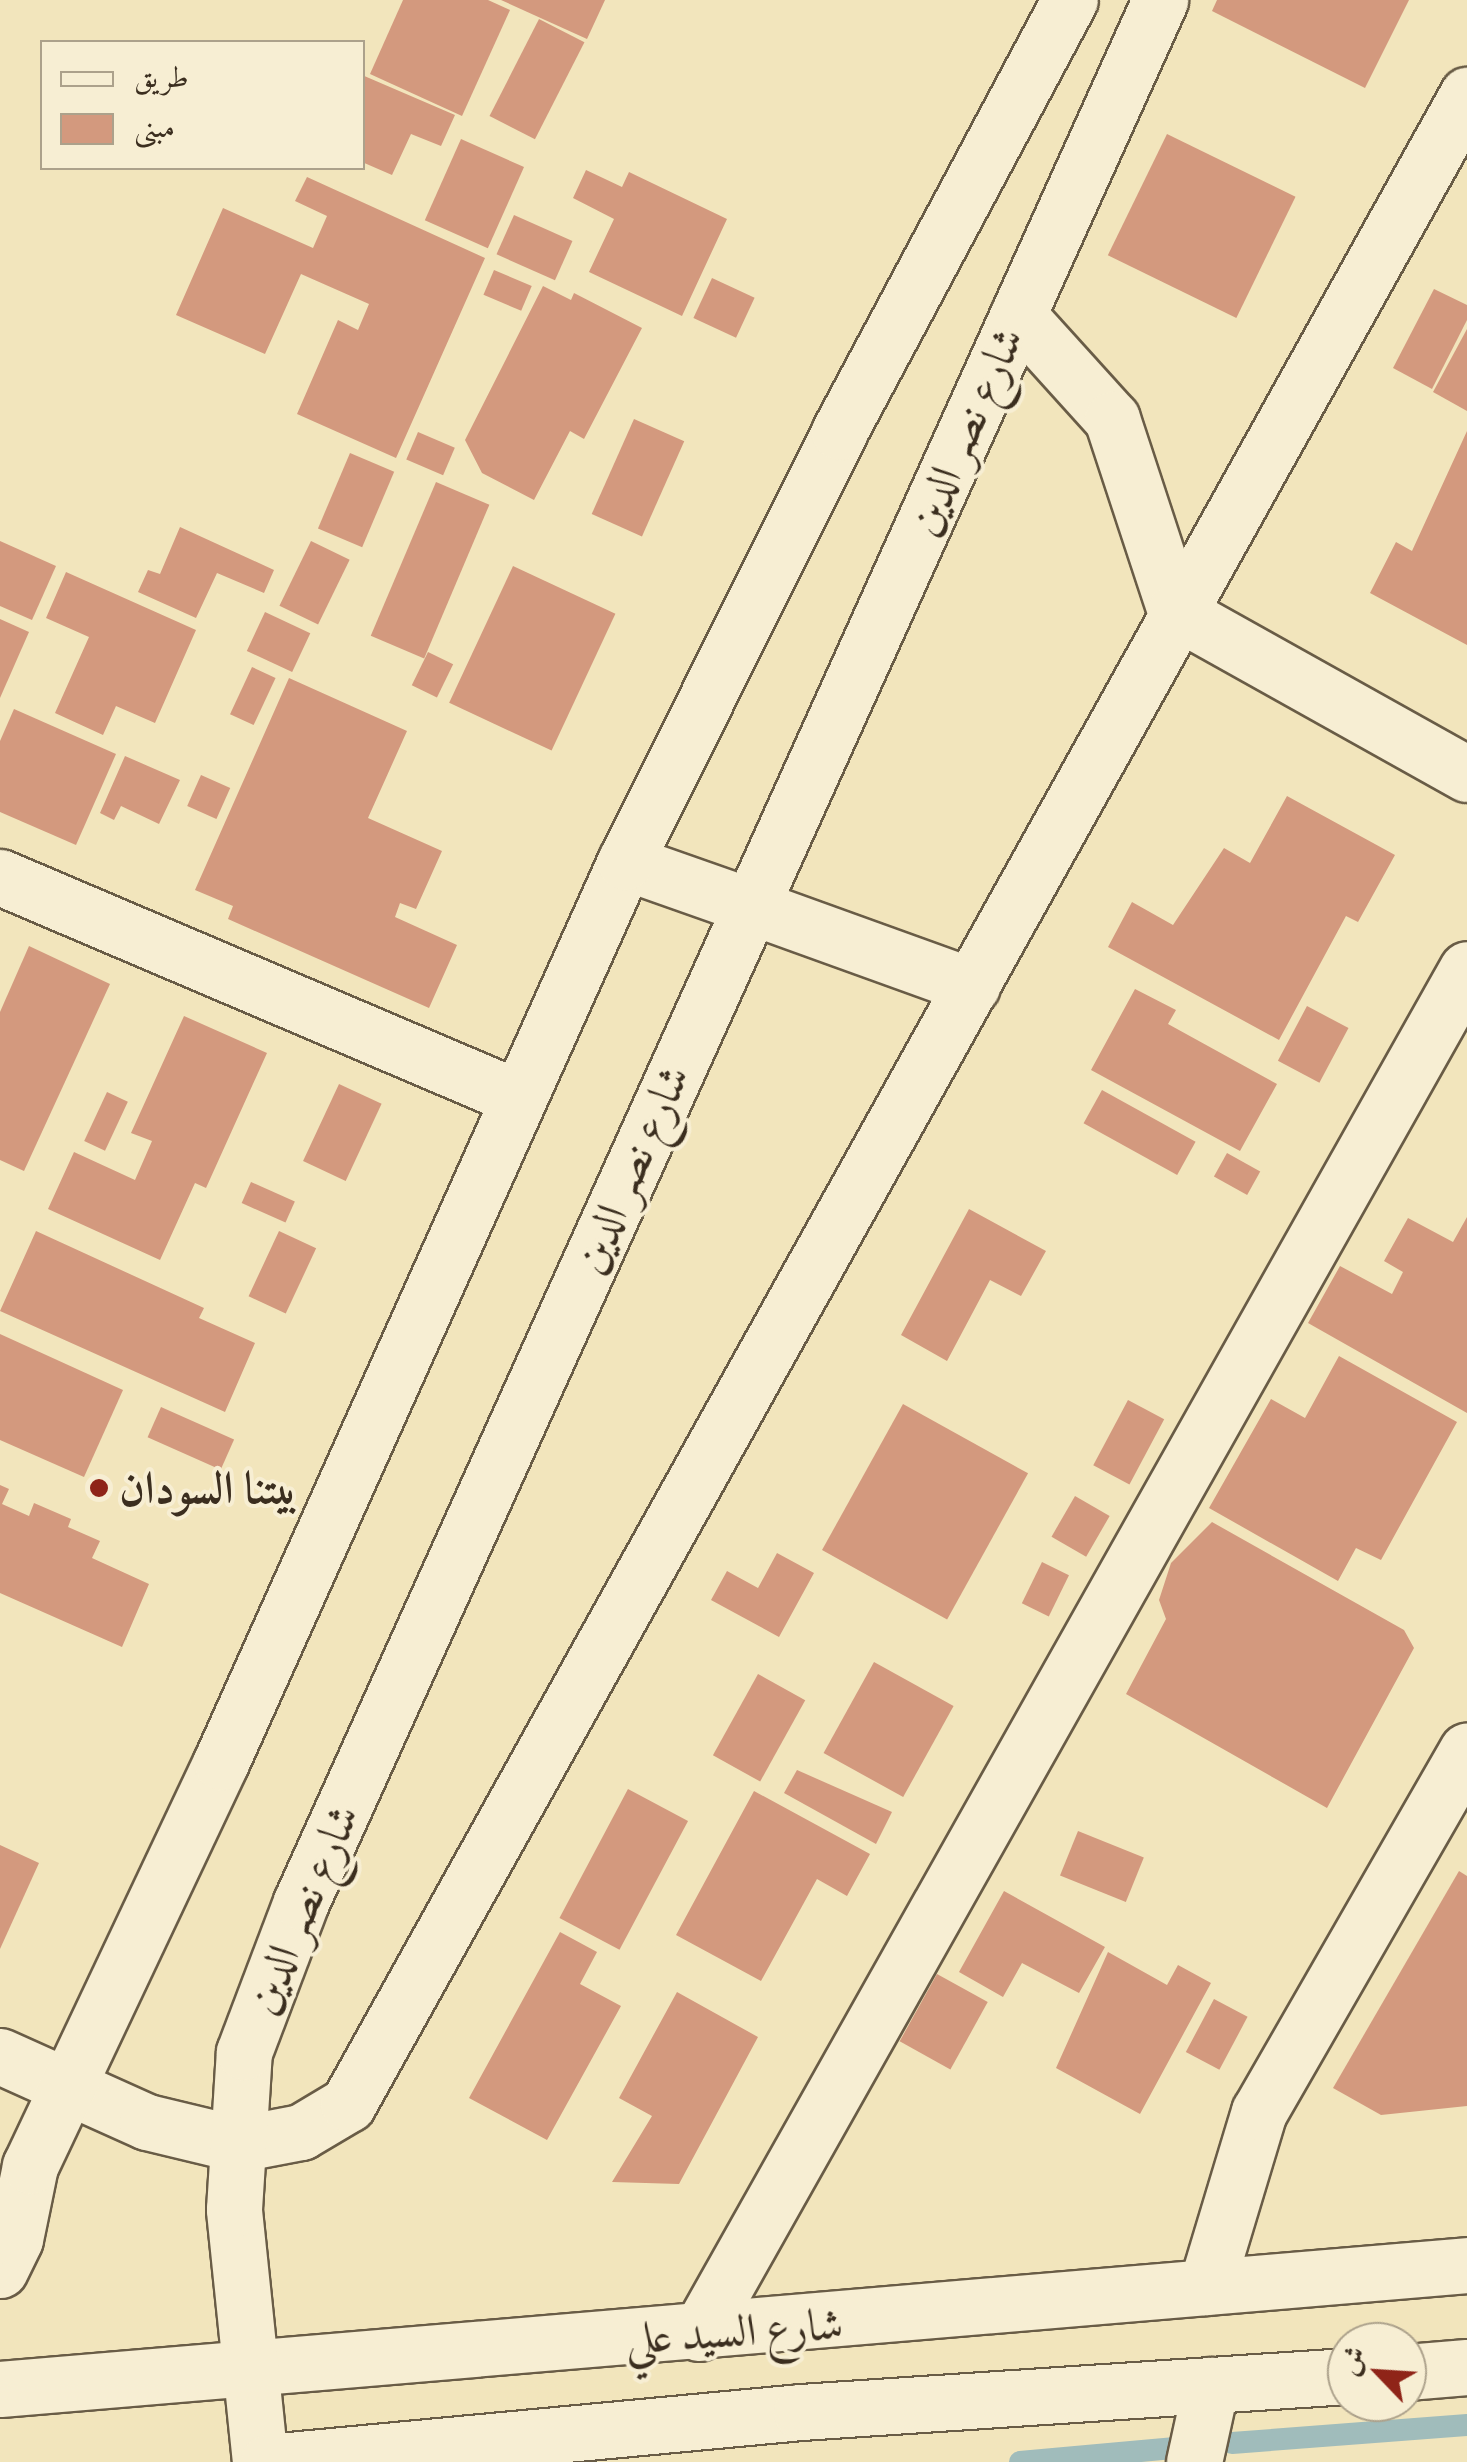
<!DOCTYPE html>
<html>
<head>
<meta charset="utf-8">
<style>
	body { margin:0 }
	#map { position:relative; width:1467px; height:2462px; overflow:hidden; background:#f2e5bc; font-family:"EB Garamond",Amiri,serif }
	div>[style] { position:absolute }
	.stream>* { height:22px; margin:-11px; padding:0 11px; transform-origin:11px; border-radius:11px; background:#a0bcbb }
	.building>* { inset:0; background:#d3997e; transform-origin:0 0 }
	.roads { filter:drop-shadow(2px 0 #695c46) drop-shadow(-2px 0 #695c46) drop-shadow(0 2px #695c46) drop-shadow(0 -2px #695c46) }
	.street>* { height:55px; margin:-27.5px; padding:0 27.5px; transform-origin:27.5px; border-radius:27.5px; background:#f7eed3 }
	.secondary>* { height:55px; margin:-27.5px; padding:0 27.5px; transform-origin:27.5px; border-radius:27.5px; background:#f7eed3 }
	.dots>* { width:28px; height:28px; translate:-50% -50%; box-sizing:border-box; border:5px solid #f7eed3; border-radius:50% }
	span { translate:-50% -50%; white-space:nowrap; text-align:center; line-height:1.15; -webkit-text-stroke:8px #f7eed3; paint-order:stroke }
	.street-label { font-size:45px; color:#3b2e1f }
	.poi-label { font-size:45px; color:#3b2e1f; font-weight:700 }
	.left { translate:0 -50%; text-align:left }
	.legend { position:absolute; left:40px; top:40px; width:325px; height:130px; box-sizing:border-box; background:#f7eed3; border:2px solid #aca18b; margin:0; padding:12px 18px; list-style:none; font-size:30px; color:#3b2e1f }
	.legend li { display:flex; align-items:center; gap:20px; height:50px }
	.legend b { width:50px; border:2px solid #aca18b }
	.north { position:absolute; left:1327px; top:2322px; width:100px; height:100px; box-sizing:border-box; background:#f7eed3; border:2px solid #aca18b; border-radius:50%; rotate:295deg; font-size:28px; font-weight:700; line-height:40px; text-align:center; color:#3b2e1f }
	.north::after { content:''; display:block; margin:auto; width:35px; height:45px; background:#8f2418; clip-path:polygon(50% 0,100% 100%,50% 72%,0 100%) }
</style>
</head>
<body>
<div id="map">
	<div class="stream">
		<div style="left:1232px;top:2443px;width:236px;rotate:-4.4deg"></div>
		<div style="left:1020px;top:2462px;width:156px;rotate:-5.2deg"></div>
	</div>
	<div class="building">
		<div style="clip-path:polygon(403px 0,488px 0,510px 10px,462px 116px,370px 74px)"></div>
		<div style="clip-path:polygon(501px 0,605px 0,587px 39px)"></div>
		<div style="clip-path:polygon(1217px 0,1409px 0,1365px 88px,1212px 11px)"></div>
		<div style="left:539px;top:19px;width:51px;height:109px;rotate:27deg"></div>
		<div style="clip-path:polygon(362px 75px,455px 115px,441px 146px,411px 134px,392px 175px,362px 162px)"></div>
		<div style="left:1167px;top:134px;width:143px;height:135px;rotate:26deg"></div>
		<div style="left:461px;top:139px;width:69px;height:89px;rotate:24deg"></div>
		<div style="clip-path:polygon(586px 170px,622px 187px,629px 172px,727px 219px,682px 316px,589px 272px,614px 219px,573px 198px)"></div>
		<div style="clip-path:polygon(307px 177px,485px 258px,396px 458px,297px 414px,338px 320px,358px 330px,369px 304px,301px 274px,265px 354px,176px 315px,223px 208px,313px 248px,327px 216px,295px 201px)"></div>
		<div style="left:514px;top:215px;width:64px;height:43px;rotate:24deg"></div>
		<div style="left:494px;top:270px;width:41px;height:27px;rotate:23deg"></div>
		<div style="left:712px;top:278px;width:47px;height:44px;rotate:25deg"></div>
		<div style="clip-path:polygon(543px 286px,571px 300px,574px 293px,642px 328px,584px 439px,570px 431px,534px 500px,482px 473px,465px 440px)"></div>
		<div style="clip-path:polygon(1434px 289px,1467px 305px,1467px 320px,1432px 389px,1393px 368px)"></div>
		<div style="clip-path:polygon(1467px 329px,1467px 411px,1433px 392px)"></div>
		<div style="left:634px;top:419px;width:55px;height:104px;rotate:24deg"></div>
		<div style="clip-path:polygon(1467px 431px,1467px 645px,1370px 593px,1396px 542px,1412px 551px)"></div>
		<div style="left:418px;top:432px;width:40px;height:30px;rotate:23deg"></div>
		<div style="left:350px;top:453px;width:48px;height:82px;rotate:23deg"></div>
		<div style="left:436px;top:482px;width:58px;height:167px;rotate:23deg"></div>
		<div style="clip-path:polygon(180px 527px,274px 570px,264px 593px,217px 573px,196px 618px,138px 592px,148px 570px,160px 574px)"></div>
		<div style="clip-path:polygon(0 541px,56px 566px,32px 620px,0 606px)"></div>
		<div style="left:311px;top:541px;width:43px;height:72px;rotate:26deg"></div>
		<div style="left:513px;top:566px;width:113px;height:151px;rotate:25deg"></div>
		<div style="clip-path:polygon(66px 572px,196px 630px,155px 723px,116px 706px,103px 735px,55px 713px,89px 637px,46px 618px)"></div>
		<div style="left:265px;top:612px;width:50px;height:43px;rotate:25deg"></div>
		<div style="clip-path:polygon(0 619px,29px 632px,0 698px)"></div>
		<div style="left:428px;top:652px;width:28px;height:37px;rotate:26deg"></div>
		<div style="left:252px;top:667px;width:26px;height:52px;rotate:25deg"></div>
		<div style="clip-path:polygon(289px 678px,407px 731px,368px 818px,442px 851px,416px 909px,400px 903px,395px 917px,457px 945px,429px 1008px,228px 919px,233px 906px,195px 890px)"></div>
		<div style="clip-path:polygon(14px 709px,116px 754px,76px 845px,0 812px,0 741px)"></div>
		<div style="clip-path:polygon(125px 756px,180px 780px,159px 824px,121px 806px,114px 820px,100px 813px)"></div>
		<div style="left:201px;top:775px;width:32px;height:34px;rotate:24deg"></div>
		<div style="clip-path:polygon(1287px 796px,1395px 855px,1358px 922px,1346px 916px,1279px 1040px,1108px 947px,1132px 902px,1173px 925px,1224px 848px,1250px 863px)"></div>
		<div style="clip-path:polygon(29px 946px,110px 984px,24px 1171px,0 1160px,0 1012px)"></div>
		<div style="clip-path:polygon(1135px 989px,1176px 1010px,1168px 1024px,1277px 1084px,1240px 1151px,1091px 1070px)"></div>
		<div style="left:1307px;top:1006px;width:47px;height:62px;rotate:28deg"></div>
		<div style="clip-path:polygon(184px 1016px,267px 1053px,206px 1188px,195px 1183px,160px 1260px,48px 1209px,74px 1152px,135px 1180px,152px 1141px,131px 1133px)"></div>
		<div style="left:339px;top:1084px;width:47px;height:85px;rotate:25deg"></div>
		<div style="left:1102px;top:1090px;width:107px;height:38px;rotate:29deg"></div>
		<div style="left:107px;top:1092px;width:23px;height:54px;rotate:25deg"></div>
		<div style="left:1227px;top:1153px;width:38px;height:27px;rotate:29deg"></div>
		<div style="left:251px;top:1182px;width:48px;height:23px;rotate:24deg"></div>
		<div style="clip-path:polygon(969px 1209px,1046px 1251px,1021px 1296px,990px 1280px,947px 1361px,901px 1335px)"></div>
		<div style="clip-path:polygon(1467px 1217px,1467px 1413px,1308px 1323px,1340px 1266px,1392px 1294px,1403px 1272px,1384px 1261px,1408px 1218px,1453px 1242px)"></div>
		<div style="clip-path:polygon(36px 1231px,204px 1308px,199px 1318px,255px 1343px,225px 1412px,0 1311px)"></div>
		<div style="left:279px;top:1231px;width:41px;height:72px;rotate:25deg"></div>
		<div style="clip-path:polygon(0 1334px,123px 1390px,84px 1477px,0 1440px)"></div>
		<div style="clip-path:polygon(1339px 1356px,1457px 1422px,1381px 1560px,1356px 1548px,1338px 1581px,1209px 1508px,1271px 1399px,1305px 1418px)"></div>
		<div style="left:1128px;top:1400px;width:41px;height:74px;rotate:28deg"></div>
		<div style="left:903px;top:1404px;width:143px;height:167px;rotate:29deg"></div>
		<div style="left:161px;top:1407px;width:80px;height:33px;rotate:24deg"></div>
		<div style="clip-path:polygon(0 1485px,9px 1489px,2px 1504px,29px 1516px,34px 1503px,71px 1519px,68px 1527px,100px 1541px,92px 1558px,149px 1584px,122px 1647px,0 1593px)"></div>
		<div style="left:1075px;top:1496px;width:40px;height:47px;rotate:30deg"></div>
		<div style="clip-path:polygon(1212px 1522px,1404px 1630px,1414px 1648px,1327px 1808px,1126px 1694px,1166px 1619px,1159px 1600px,1171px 1563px)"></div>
		<div style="clip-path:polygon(777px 1553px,814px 1573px,779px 1637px,711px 1600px,727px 1571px,758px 1588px)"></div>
		<div style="left:1042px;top:1562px;width:30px;height:46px;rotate:26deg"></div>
		<div style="left:874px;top:1662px;width:91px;height:104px;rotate:29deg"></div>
		<div style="left:758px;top:1674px;width:54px;height:93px;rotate:29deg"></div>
		<div style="clip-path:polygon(797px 1770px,892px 1812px,876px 1844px,784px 1793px)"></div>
		<div style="left:628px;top:1789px;width:68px;height:146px;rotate:28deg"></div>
		<div style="clip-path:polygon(754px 1791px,870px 1854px,847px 1896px,817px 1879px,761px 1981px,676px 1935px)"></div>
		<div style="left:1078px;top:1831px;width:71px;height:48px;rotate:22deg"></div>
		<div style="clip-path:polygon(0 1845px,39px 1863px,0 1949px)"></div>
		<div style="clip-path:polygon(1459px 1871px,1467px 1876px,1467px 2106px,1381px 2115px,1333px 2088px)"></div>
		<div style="clip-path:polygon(1004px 1891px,1105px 1947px,1079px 1993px,1022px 1963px,1003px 1997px,959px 1972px)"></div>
		<div style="clip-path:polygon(560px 1932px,597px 1952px,580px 1984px,621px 2006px,547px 2140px,469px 2098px)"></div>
		<div style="clip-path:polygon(1108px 1952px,1167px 1985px,1178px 1965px,1211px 1983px,1140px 2114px,1056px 2068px)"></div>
		<div style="left:937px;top:1974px;width:58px;height:77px;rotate:29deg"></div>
		<div style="clip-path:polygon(677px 1992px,758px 2037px,679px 2184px,612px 2182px,652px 2116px,619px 2098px)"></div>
		<div style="left:1214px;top:1999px;width:38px;height:60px;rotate:28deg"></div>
	</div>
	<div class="roads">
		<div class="street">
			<div style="left:1018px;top:315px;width:140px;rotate:47.9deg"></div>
			<div style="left:1112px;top:419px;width:202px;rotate:71.8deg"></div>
			<div style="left:1175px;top:611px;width:334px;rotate:29.2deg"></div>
			<div style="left:0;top:877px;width:564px;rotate:23.07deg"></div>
			<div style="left:750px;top:906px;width:236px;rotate:19.8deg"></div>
			<div style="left:0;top:2056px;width:161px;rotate:24.2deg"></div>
			<div style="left:147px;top:2122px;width:94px;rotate:13.6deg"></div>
			<div style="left:238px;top:2144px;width:64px;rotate:-10.8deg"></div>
			<div style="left:301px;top:2132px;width:55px;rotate:-30.8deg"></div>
			<div style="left:348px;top:2104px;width:2300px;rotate:-60.88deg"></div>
			<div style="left:1206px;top:2287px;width:183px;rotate:-73.2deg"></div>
			<div style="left:1259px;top:2112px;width:417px;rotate:-60.1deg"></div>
			<div style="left:699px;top:2333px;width:1565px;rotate:-60.62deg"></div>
			<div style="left:1194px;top:2462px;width:79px;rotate:-77.6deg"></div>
		</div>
		<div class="secondary">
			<div style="left:625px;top:862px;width:133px;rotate:19.4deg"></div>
			<div style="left:0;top:2270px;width:34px;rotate:-64deg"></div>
			<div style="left:15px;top:2239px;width:75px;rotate:-78.4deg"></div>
			<div style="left:30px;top:2166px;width:447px;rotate:-64.7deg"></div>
			<div style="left:221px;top:1762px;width:987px;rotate:-65.83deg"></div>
			<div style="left:625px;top:862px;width:480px;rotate:-63.5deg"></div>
			<div style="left:839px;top:432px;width:490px;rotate:-61.9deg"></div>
			<div style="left:1407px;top:2372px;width:60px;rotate:-4.8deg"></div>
			<div style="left:0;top:2389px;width:1472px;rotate:-4.83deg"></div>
			<div style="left:260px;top:2462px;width:254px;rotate:-95.9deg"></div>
			<div style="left:234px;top:2209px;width:157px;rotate:-86.4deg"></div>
			<div style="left:244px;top:2052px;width:160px;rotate:-69.2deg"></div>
			<div style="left:301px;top:1902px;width:2087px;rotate:-65.69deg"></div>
			<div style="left:268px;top:2462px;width:535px;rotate:-5.36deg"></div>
			<div style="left:801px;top:2412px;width:547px;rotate:-3.77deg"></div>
		</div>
	</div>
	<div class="dots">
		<div style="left:99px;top:1488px;background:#8f2418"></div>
	</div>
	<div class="street-label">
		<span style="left:965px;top:431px;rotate:-66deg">شارع نصر الدين</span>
		<span style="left:631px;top:1169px;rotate:-66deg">شارع نصر الدين</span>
		<span style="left:302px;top:1909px;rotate:-67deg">شارع نصر الدين</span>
		<span style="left:734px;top:2331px;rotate:-4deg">شارع السيد علي</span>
	</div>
	<div class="poi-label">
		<span class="left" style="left:119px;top:1488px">بيتنا السودان</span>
	</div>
	<ul class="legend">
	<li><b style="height:12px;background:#f7eed3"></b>طريق</li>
	<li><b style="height:28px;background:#d3997e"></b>مبنى</li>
	</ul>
	<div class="north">ش</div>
</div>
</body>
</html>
